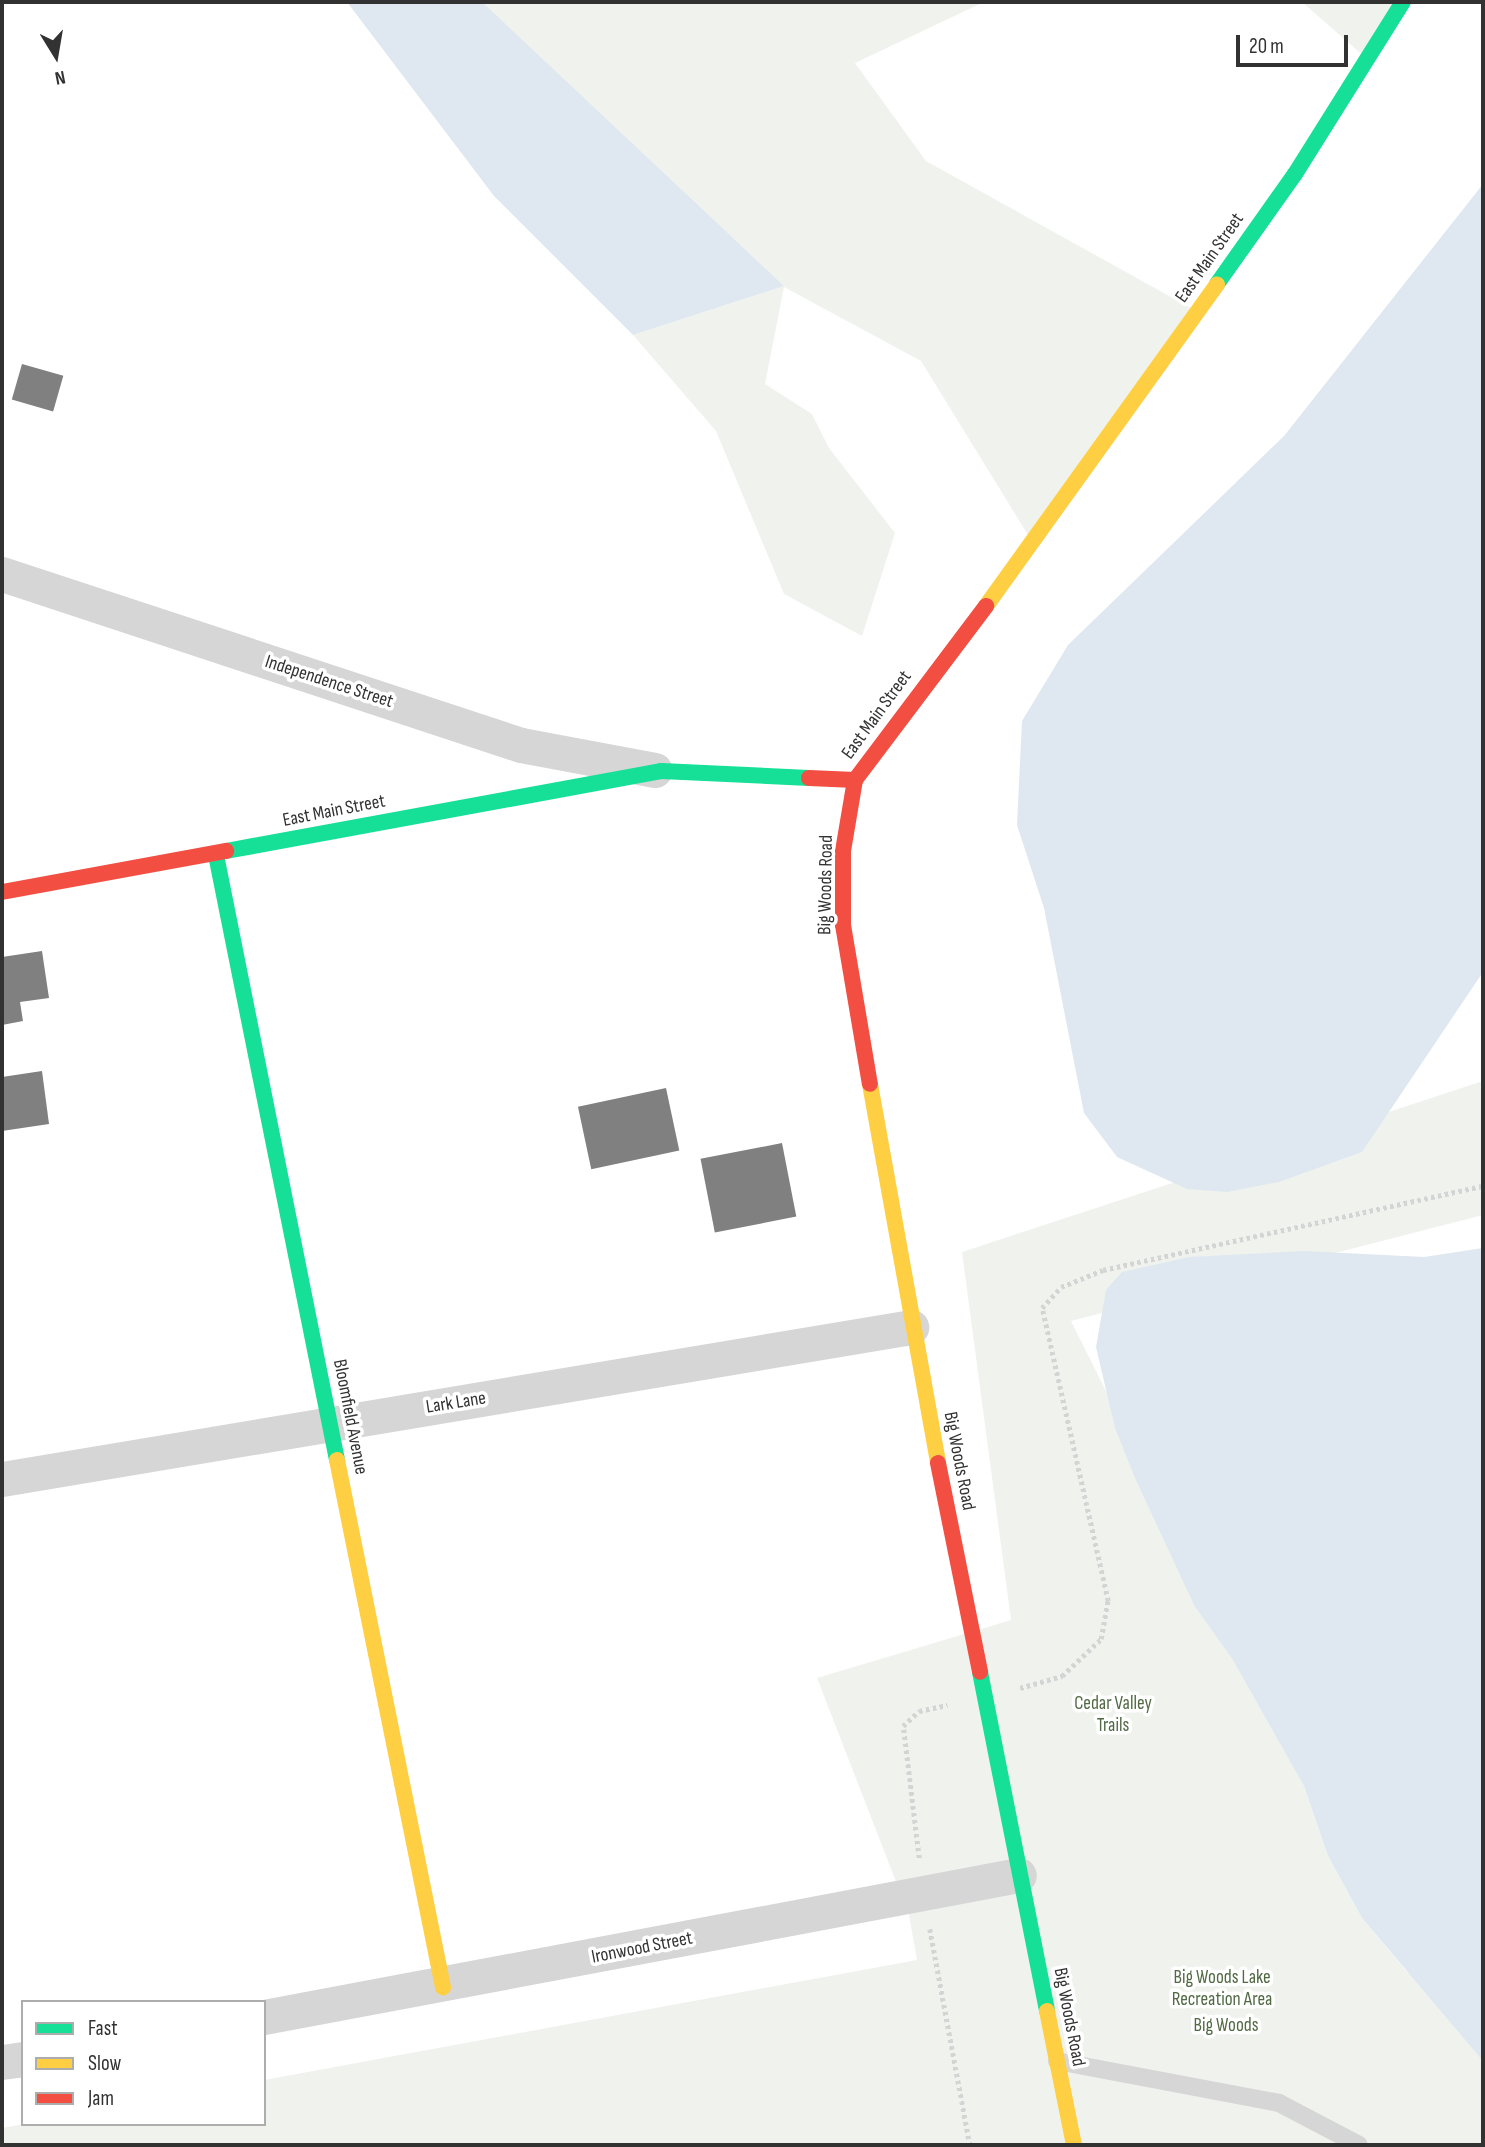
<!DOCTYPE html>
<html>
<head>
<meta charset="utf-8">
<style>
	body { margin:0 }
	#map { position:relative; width:1485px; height:2147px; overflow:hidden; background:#fff; font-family:"Sofia Sans Condensed",sans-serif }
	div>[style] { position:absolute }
	.green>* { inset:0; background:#f0f3ed }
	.water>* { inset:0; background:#dfe8f0 }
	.building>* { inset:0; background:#808080; transform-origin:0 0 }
	.path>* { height:4.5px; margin-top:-2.25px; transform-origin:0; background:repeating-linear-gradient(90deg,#d4d4d4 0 3.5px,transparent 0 7px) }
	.lane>* { height:18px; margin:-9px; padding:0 9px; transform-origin:9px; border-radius:9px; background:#d6d6d6 }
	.street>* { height:35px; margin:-17.5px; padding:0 17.5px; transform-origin:17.5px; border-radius:17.5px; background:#d6d6d6 }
	.fast>* { height:16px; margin:-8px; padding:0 8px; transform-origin:8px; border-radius:8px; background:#16e098 }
	.slow>* { height:16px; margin:-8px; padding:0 8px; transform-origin:8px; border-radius:8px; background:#ffcf43 }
	.jam>* { height:16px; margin:-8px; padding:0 8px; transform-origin:8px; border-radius:8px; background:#f24e42 }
	span { translate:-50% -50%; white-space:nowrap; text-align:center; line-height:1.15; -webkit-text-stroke:7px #fff; paint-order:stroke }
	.street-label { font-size:19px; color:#323232 }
	.park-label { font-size:19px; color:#516a44 }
	.frame { position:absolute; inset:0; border:4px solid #323232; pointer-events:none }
	.legend { position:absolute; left:21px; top:2000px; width:245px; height:126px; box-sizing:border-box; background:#fff; border:2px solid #adadad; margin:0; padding:9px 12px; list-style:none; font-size:21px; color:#323232 }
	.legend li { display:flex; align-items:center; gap:14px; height:35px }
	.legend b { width:35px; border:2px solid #adadad }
	.north { position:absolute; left:21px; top:21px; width:70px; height:70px; -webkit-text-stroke:5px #fff; paint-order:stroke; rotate:169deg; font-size:19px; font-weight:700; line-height:28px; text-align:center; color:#323232 }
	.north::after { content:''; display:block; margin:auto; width:24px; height:32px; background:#323232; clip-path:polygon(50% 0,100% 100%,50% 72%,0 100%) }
	.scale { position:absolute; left:1236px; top:35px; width:112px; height:32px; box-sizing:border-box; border:4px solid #323232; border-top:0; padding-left:9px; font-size:21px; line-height:24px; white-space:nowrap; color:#323232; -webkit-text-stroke:5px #fff; paint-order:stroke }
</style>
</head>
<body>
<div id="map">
	<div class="green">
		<div style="clip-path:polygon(478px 2px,984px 2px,855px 63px,926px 161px,1198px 312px,1033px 543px,921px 361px,784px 287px,765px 384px,812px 414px,829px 448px,895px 533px,862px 636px,784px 594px,716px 431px,633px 335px,784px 286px)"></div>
		<div style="clip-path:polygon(1302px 2px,1401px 2px,1367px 59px)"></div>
		<div style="clip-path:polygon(1483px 1081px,1483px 1215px,1071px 1321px,1304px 1786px,1328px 1856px,1362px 1918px,1407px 1972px,1483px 2004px,1483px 2145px,2px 2145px,2px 2128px,25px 2124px,264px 2124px,264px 2080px,917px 1960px,909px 1915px,817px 1678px,1011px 1620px,962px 1252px)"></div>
	</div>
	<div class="water">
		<div style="clip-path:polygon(347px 2px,482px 2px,784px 286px,633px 335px,494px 196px)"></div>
		<div style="clip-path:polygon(1483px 184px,1483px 972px,1362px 1152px,1279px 1182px,1227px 1192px,1187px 1189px,1117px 1157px,1084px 1113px,1044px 908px,1017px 825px,1022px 721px,1068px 645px,1284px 436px)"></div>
		<div style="clip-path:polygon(1483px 1248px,1483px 2061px,1362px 1918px,1328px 1856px,1304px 1786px,1233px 1660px,1194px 1605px,1135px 1478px,1115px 1428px,1096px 1347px,1106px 1290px,1122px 1272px,1189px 1257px,1304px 1251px,1424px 1257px)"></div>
	</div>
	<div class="building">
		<div style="left:22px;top:364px;width:43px;height:37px;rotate:16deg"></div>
		<div style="clip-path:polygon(42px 951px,49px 998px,20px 1002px,23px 1021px,2px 1025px,2px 957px)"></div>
		<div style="clip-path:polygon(42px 1071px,49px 1124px,2px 1131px,2px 1077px)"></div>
		<div style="left:666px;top:1088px;width:64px;height:90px;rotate:78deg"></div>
		<div style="left:782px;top:1143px;width:75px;height:83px;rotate:79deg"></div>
	</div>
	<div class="path">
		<div style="left:1020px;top:1688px;width:44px;rotate:-15.9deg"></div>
		<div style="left:1062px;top:1676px;width:54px;rotate:-43.5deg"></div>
		<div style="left:1101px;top:1639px;width:39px;rotate:-80deg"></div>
		<div style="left:1108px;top:1601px;width:300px;rotate:-102.7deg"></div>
		<div style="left:1042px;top:1308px;width:28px;rotate:-48deg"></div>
		<div style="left:1061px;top:1287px;width:45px;rotate:-22deg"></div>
		<div style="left:1103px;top:1270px;width:389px;rotate:-12.5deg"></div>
		<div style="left:919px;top:1858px;width:133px;rotate:-96.9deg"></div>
		<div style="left:903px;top:1726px;width:22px;rotate:-43deg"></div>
		<div style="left:919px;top:1711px;width:29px;rotate:-12deg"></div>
		<div style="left:930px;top:1929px;width:220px;rotate:79.5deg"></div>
	</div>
	<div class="lane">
		<div style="left:1057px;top:2061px;width:226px;rotate:10.7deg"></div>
		<div style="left:1279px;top:2103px;width:90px;rotate:27.7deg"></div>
	</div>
	<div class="street">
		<div style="left:2px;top:574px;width:546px;rotate:18.24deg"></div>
		<div style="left:521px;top:745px;width:136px;rotate:10.6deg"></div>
		<div style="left:2px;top:1479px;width:922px;rotate:-9.49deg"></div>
		<div style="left:264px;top:2017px;width:768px;rotate:-10.65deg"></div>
		<div style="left:2px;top:2062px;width:21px;rotate:-8deg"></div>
	</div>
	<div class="fast">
		<div style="left:1217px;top:284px;width:135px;rotate:-54.7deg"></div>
		<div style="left:1295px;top:174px;width:203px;rotate:-57.9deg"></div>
		<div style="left:226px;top:851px;width:442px;rotate:-10.4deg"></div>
		<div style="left:661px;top:771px;width:148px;rotate:2.7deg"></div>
		<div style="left:216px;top:855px;width:617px;rotate:78.69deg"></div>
		<div style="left:980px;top:1672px;width:346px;rotate:78.8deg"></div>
	</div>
	<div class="slow">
		<div style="left:986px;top:606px;width:396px;rotate:-54.3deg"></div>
		<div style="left:870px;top:1084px;width:385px;rotate:79.8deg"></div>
		<div style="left:337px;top:1460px;width:538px;rotate:78.63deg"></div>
		<div style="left:1047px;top:2011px;width:137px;rotate:78.6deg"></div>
	</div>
	<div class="jam">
		<div style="left:809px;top:778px;width:46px;rotate:2.5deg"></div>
		<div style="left:855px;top:780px;width:218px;rotate:-53deg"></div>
		<div style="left:855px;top:780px;width:72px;rotate:99.6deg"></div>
		<div style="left:843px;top:851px;width:74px;rotate:90deg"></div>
		<div style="left:843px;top:925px;width:161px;rotate:80.4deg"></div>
		<div style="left:2px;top:892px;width:228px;rotate:-10.4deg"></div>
		<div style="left:938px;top:1463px;width:213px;rotate:78.6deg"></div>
	</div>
	<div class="street-label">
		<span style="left:1210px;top:258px;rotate:-55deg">East Main Street</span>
		<span style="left:329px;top:682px;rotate:18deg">Independence Street</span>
		<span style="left:877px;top:715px;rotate:-54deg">East Main Street</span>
		<span style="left:334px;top:811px;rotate:-11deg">East Main Street</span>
		<span style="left:826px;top:885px;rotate:-89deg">Big Woods Road</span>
		<span style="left:456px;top:1403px;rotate:-9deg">Lark Lane</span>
		<span style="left:350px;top:1417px;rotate:79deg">Bloomfield Avenue</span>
		<span style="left:959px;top:1461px;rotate:79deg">Big Woods Road</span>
		<span style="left:642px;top:1948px;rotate:-11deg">Ironwood Street</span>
		<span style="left:1069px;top:2017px;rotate:79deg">Big Woods Road</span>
	</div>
	<div class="park-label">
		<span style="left:1113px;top:1715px">Cedar Valley<br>Trails</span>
		<span style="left:1222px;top:1989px">Big Woods Lake<br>Recreation Area</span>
		<span style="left:1226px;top:2026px">Big Woods</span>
	</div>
	<div class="frame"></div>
	<ul class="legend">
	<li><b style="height:9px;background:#16e098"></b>Fast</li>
	<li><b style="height:9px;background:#ffcf43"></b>Slow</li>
	<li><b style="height:9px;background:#f24e42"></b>Jam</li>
	</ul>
	<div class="north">N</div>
	<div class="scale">20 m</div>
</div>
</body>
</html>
